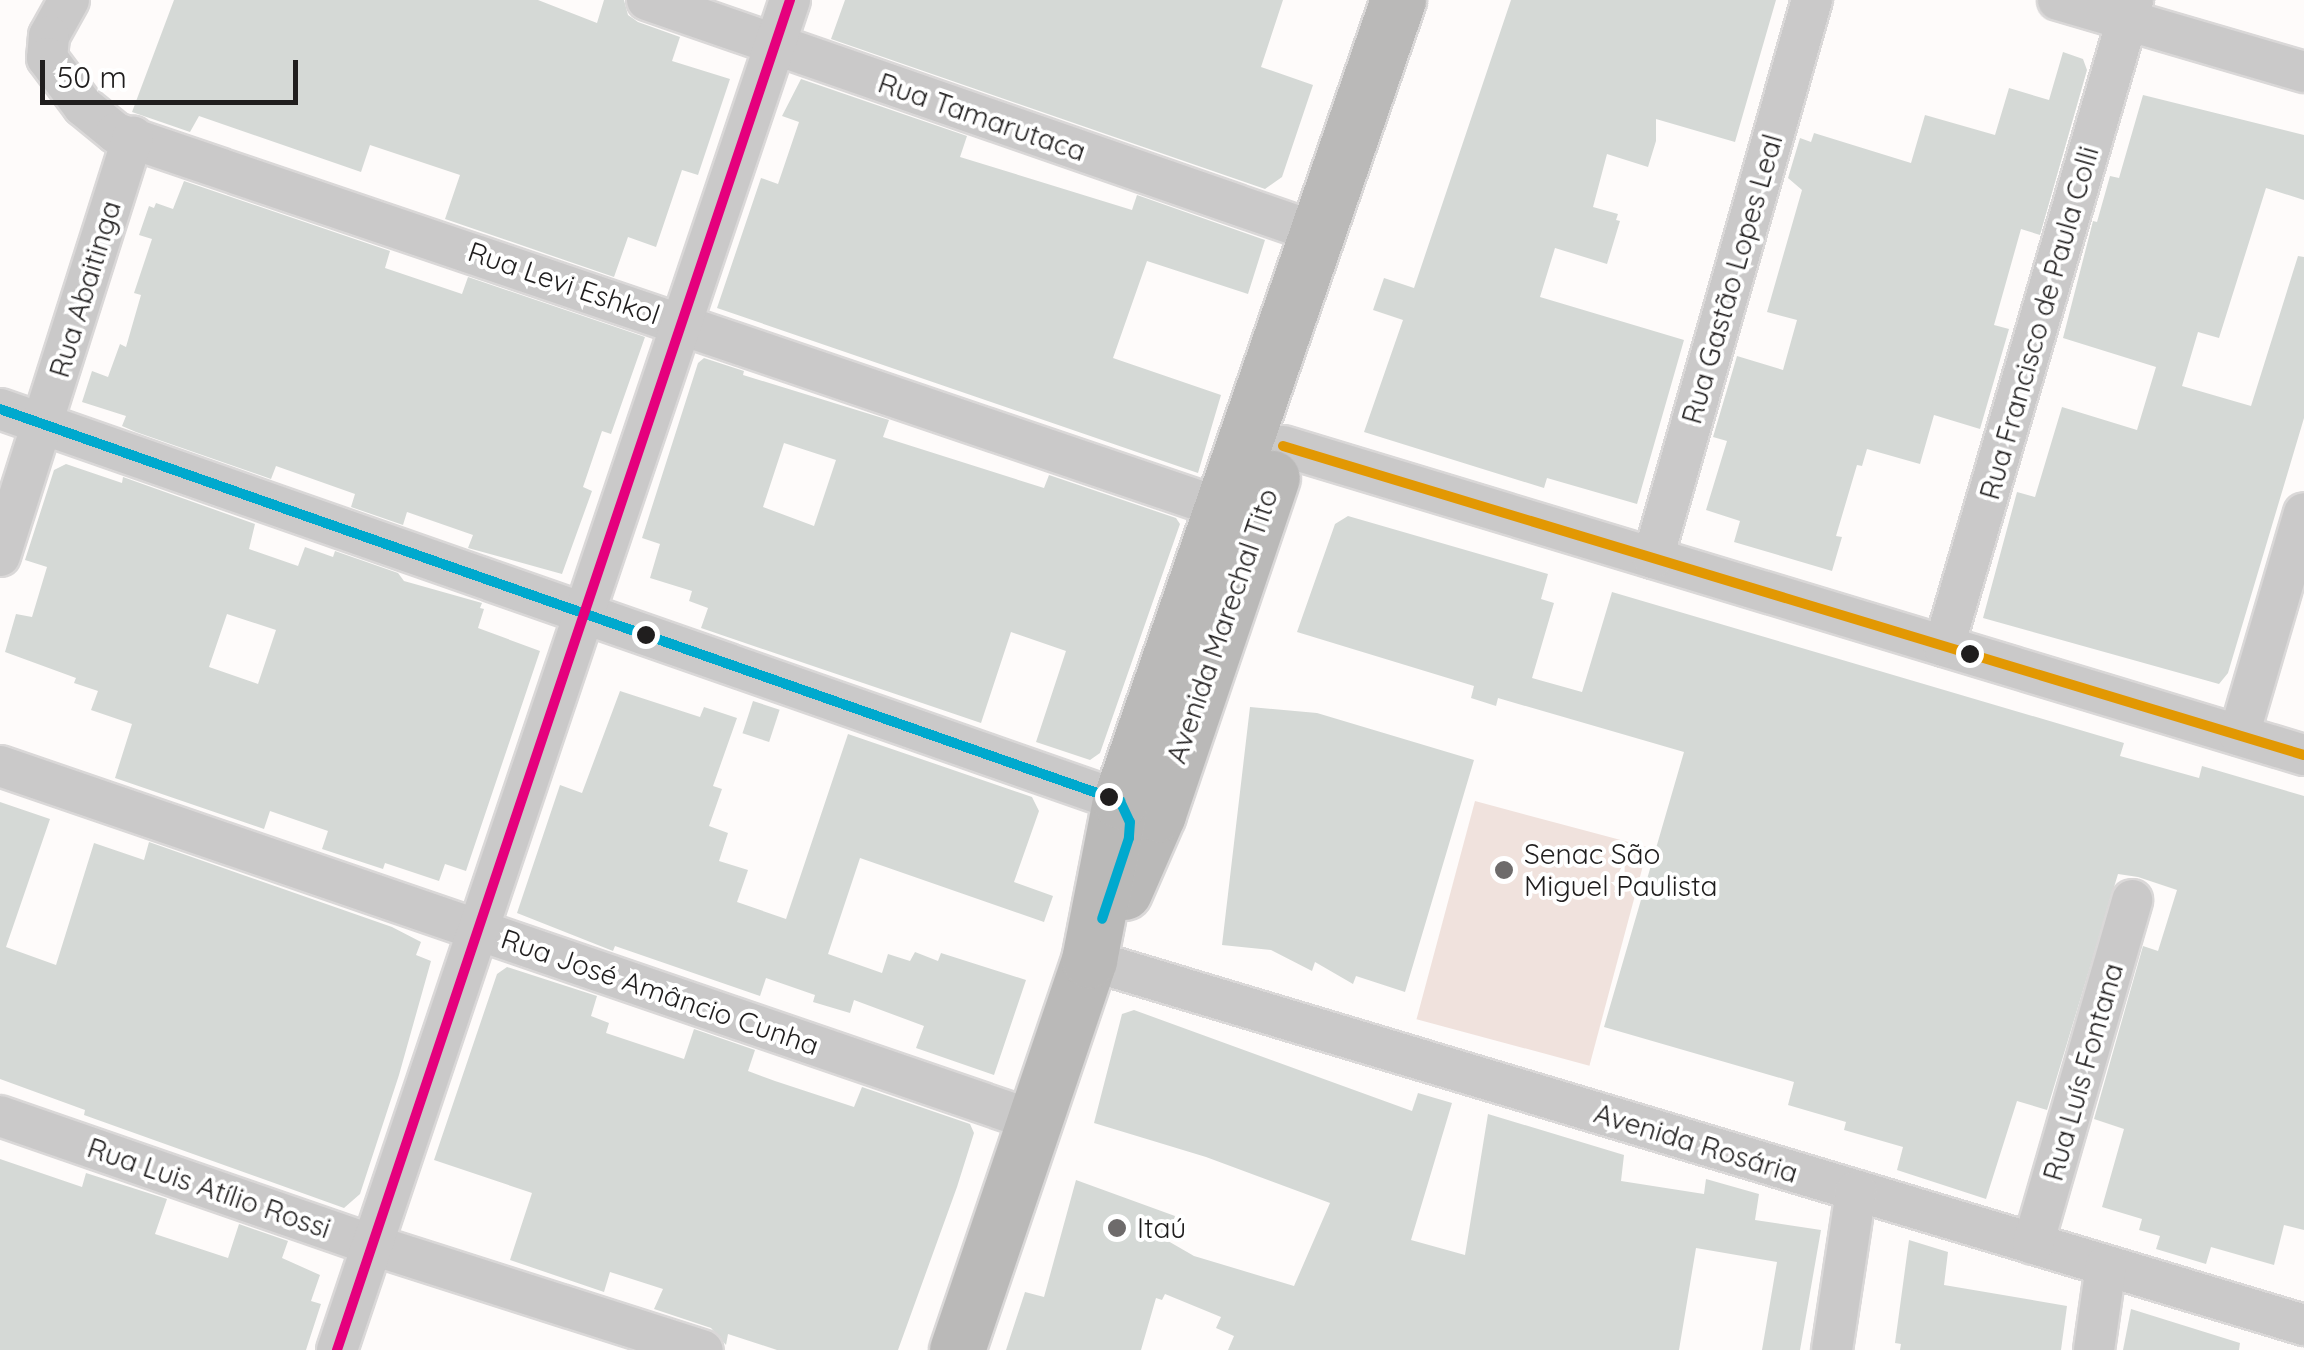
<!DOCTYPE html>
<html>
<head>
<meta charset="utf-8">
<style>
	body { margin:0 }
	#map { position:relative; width:2304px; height:1350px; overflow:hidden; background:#fefbfa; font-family:Quicksand,sans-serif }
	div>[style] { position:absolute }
	.green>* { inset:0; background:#f0e2dd; transform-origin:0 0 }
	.building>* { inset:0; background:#d5d9d6; transform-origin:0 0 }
	.roads { filter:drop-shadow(2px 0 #dad8d8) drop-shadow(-2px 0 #dad8d8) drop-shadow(0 2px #dad8d8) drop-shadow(0 -2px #dad8d8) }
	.minor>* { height:40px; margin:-20px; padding:0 20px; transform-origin:20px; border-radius:20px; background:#cac9c9 }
	.primary>* { height:55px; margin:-27.5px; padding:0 27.5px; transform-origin:27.5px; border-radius:27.5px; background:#bab9b8 }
	.bus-1>* { height:10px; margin:-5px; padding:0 5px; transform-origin:5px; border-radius:5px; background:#00a9ce }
	.bus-2>* { height:10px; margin:-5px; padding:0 5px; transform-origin:5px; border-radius:5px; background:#e29803 }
	.bus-3>* { height:10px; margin:-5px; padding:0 5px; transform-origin:5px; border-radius:5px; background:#e5007d }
	.dots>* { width:28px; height:28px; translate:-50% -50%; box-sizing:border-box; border:5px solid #fff; border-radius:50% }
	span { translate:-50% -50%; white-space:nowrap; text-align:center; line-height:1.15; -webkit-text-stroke:8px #fff; paint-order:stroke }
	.street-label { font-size:28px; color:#201e1e }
	.poi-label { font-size:28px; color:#201e1e }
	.left { translate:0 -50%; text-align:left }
	.scale { position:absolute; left:40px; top:60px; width:258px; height:45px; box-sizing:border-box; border:5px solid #201e1e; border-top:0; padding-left:12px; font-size:30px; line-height:35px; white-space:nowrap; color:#201e1e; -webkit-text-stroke:8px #fff; paint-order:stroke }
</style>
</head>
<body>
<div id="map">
	<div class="green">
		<div style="left:1475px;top:801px;width:179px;height:226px;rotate:15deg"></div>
	</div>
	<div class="building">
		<div style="clip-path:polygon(174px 0,538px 0,597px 23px,604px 0,624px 0,628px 15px,638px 22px,680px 37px,672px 61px,730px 79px,698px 175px,682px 170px,656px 247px,628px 237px,614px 277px,445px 219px,460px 175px,370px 145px,361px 172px,199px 116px,190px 132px,132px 112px)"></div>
		<div style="clip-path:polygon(845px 0,1283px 0,1261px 67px,1313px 85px,1282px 177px,1265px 189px,831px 39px)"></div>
		<div style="clip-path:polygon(1511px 0,1776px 0,1735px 142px,1656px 119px,1656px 141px,1648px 167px,1607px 154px,1593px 207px,1618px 214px,1616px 220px,1620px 221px,1607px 264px,1555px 248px,1540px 297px,1684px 340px,1637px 504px,1547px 478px,1544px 488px,1364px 432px,1403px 320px,1373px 310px,1384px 278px,1414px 288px)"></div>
		<div style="clip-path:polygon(2063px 52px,2083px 59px,2087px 70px,2040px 235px,2021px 229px,1994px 325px,2009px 329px,1980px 429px,1934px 415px,1920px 464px,1867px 449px,1862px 466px,1857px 465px,1836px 536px,1842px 537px,1832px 571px,1734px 542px,1740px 521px,1706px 510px,1727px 441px,1713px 437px,1737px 356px,1783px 370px,1797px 320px,1767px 312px,1802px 190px,1788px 178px,1800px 138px,1811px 142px,1814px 133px,1911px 163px,1925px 115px,1995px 135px,2009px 88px,2049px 100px)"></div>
		<div style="clip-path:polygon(801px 79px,967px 136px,960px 157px,1132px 210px,1137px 195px,1265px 240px,1248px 294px,1147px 261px,1113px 358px,1221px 395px,1198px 473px,717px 308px,761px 178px,778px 184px,799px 122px,782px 116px)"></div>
		<div style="clip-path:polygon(2143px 95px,2304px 135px,2304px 200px,2266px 188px,2219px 338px,2198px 332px,2182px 386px,2251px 406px,2298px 256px,2304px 257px,2304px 418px,2228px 673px,2219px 684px,1983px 618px,2017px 492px,2035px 497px,2062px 407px,2137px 430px,2156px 367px,2063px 338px,2093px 221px,2097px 222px,2110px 176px,2119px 178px)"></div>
		<div style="clip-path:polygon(184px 181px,390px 251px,385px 268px,462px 294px,468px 277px,645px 337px,611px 434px,602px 431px,583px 487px,592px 491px,562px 574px,468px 548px,473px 535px,407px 512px,403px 525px,351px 507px,355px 494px,276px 466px,271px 479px,136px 432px,122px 426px,126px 416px,82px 402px,92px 371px,108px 377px,120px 344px,126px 347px,141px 295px,134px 293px,152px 239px,139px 235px,149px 206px,154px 208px,156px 203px,173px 209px)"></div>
		<div style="clip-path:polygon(evenodd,704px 358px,744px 371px,743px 375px,889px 420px,883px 437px,1044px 488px,1049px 475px,1176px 518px,1180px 524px,1100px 753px,1090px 760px,1036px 742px,1066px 651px,1011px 632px,981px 723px,701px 628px,708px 608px,689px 601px,692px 591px,650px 578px,660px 544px,642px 538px,698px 363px,704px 358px,784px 443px,836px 460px,814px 526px,763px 507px,784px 443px)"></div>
		<div style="clip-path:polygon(evenodd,66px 464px,122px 483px,123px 477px,255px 524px,249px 549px,298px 566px,305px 547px,333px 557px,335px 551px,398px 573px,404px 581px,482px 603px,480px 608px,484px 609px,478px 628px,540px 651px,466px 871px,445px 864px,439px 881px,385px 863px,383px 869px,322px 849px,328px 831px,270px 811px,264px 829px,115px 778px,132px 724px,91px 710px,98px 691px,74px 683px,76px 678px,5px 652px,16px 614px,32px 617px,47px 567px,25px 560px,54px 470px,66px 464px,227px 614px,276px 630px,258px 684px,209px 667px,227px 614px)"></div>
		<div style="clip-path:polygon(1348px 516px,1548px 574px,1541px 599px,1554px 603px,1532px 678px,1582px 692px,1612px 592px,2124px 743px,2120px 756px,2199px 778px,2202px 766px,2304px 796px,2304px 1230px,2284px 1225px,2274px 1265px,2211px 1247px,2206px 1264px,2156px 1249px,2160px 1236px,2139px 1230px,2142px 1219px,2102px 1207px,2124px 1129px,2094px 1119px,2143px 946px,2158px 951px,2177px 890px,2138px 877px,2118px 874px,2047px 1110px,2017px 1101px,1986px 1199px,1897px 1170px,1903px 1147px,1844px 1130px,1846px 1122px,1788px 1105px,1794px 1082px,1604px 1027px,1684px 752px,1498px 698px,1496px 706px,1471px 698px,1474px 686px,1297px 632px,1335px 524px)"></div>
		<div style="clip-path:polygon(620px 691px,700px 717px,704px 707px,737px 718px,713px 786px,722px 789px,709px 826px,728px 833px,719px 861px,748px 870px,737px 902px,786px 919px,848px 734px,1032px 797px,1039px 811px,1014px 882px,1053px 896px,1044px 922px,860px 858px,828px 954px,882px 973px,888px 954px,910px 961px,915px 952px,938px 961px,941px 953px,1026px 980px,994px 1075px,916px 1048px,924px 1026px,854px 1000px,850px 1013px,813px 1002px,815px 995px,766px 978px,760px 996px,615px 946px,613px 951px,517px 913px,560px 785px,582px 793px)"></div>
		<div style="left:753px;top:701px;width:28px;height:34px;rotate:18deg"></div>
		<div style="clip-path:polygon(1250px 707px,1317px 713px,1474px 760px,1405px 992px,1356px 976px,1353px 984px,1315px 962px,1312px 971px,1271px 950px,1222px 945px)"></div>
		<div style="clip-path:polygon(0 802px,50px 819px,6px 947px,56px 965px,94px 843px,144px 860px,149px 842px,392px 927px,421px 942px,416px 955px,431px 961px,399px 1075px,360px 1194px,344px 1208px,84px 1115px,85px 1110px,0 1079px)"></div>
		<div style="clip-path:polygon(507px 967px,597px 996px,591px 1016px,609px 1023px,606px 1033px,684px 1059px,694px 1029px,755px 1050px,748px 1071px,775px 1081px,854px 1107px,862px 1087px,970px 1124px,974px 1133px,957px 1187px,898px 1350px,777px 1350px,728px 1334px,726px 1345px,711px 1328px,654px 1309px,663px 1289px,610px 1272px,604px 1292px,510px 1260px,532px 1193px,434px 1160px,497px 974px)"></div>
		<div style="clip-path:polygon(1134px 1010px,1412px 1111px,1418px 1093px,1452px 1103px,1411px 1240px,1465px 1255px,1488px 1114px,1624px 1155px,1621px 1181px,1704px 1194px,1706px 1179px,1759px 1194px,1755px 1220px,1821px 1230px,1800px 1350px,1762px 1350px,1777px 1262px,1696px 1248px,1679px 1350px,1228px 1350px,1234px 1336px,1216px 1328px,1221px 1317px,1165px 1294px,1162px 1300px,1156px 1298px,1141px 1350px,1006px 1350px,1025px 1292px,1044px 1297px,1076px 1180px,1175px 1216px,1168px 1241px,1194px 1256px,1294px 1286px,1330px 1203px,1206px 1157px,1094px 1123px,1122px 1014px)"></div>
		<div style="clip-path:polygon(0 1159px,82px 1187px,86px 1173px,167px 1199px,155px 1234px,228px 1258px,239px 1224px,288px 1241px,282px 1258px,320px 1275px,311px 1301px,321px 1304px,306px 1350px,0 1350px)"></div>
		<div style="clip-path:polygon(1909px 1240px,1948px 1252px,1944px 1285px,2067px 1306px,2061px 1350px,1900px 1350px,1901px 1344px,1895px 1343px)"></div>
		<div style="clip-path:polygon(2131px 1309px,2240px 1343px,2239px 1350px,2123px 1350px)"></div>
	</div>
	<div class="roads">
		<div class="minor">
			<div style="left:69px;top:0;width:41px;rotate:119.1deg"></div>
			<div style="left:49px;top:36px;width:22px;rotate:95deg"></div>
			<div style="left:47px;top:58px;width:60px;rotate:53.1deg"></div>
			<div style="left:83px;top:106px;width:43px;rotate:39.3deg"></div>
			<div style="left:116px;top:133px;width:1167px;rotate:18.75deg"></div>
			<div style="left:647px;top:0;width:710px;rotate:19.15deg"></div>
			<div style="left:2058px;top:0;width:256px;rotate:16.3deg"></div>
			<div style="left:0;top:409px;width:1187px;rotate:19.29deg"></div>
			<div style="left:1283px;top:446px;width:1067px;rotate:16.84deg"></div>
			<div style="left:0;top:556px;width:440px;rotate:-72.4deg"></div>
			<div style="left:1653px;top:558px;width:580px;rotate:-74.1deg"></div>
			<div style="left:1944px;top:646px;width:673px;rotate:-73.69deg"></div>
			<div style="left:2239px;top:735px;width:231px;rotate:-73.7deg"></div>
			<div style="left:0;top:766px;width:1094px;rotate:18.93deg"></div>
			<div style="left:1089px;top:960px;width:1269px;rotate:16.72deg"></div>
			<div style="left:0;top:1116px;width:395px;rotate:19.1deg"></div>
			<div style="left:373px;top:1245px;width:346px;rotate:17.7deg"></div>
			<div style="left:2033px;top:1244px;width:358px;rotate:-73.9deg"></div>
			<div style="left:337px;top:1350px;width:1424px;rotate:-71.45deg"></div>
			<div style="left:1832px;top:1350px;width:161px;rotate:-81.4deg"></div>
			<div style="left:2094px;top:1350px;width:85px;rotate:-81.9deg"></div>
		</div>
		<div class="primary">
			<div style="left:1124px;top:892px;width:85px;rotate:-66.4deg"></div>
			<div style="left:1158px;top:814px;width:355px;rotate:-71.3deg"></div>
			<div style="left:957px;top:1350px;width:412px;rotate:-71.3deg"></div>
			<div style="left:1089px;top:960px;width:162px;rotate:-79deg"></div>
			<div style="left:1120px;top:801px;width:848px;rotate:-70.86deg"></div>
		</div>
	</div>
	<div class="bus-1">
		<div style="left:0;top:409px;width:1187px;rotate:19.29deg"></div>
		<div style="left:1120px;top:801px;width:23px;rotate:65deg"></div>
		<div style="left:1130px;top:822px;width:16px;rotate:94deg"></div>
		<div style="left:1129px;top:838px;width:85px;rotate:108.4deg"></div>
	</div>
	<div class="bus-2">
		<div style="left:1283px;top:446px;width:1067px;rotate:16.84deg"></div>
	</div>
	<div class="bus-3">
		<div style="left:337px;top:1350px;width:1424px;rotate:-71.45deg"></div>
	</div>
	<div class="dots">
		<div style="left:646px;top:635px;background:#201e1e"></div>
		<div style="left:1970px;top:654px;background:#201e1e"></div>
		<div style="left:1109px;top:797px;background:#201e1e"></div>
		<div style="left:1504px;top:870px;background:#6e6b6b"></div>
		<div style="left:1117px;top:1228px;background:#6e6b6b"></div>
	</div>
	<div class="street-label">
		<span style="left:982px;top:117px;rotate:19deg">Rua Tamarutaca</span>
		<span style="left:1732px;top:279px;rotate:-74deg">Rua Gastão Lopes Leal</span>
		<span style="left:564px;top:283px;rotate:19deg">Rua Levi Eshkol</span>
		<span style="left:85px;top:289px;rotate:-73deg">Rua Abaitinga</span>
		<span style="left:2039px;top:323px;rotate:-74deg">Rua Francisco de Paula Colli</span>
		<span style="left:1222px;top:626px;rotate:-71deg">Avenida Marechal Tito</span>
		<span style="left:660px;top:992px;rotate:19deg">Rua José Amâncio Cunha</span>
		<span style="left:2083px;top:1072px;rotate:-74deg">Rua Luís Fontana</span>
		<span style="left:1696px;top:1143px;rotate:17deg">Avenida Rosária</span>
		<span style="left:209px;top:1188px;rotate:19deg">Rua Luis Atílio Rossi</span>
	</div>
	<div class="poi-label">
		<span class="left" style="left:1524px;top:870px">Senac São<br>Miguel Paulista</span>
		<span class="left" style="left:1137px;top:1228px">Itaú</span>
	</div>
	<div class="scale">50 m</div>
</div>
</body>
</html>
